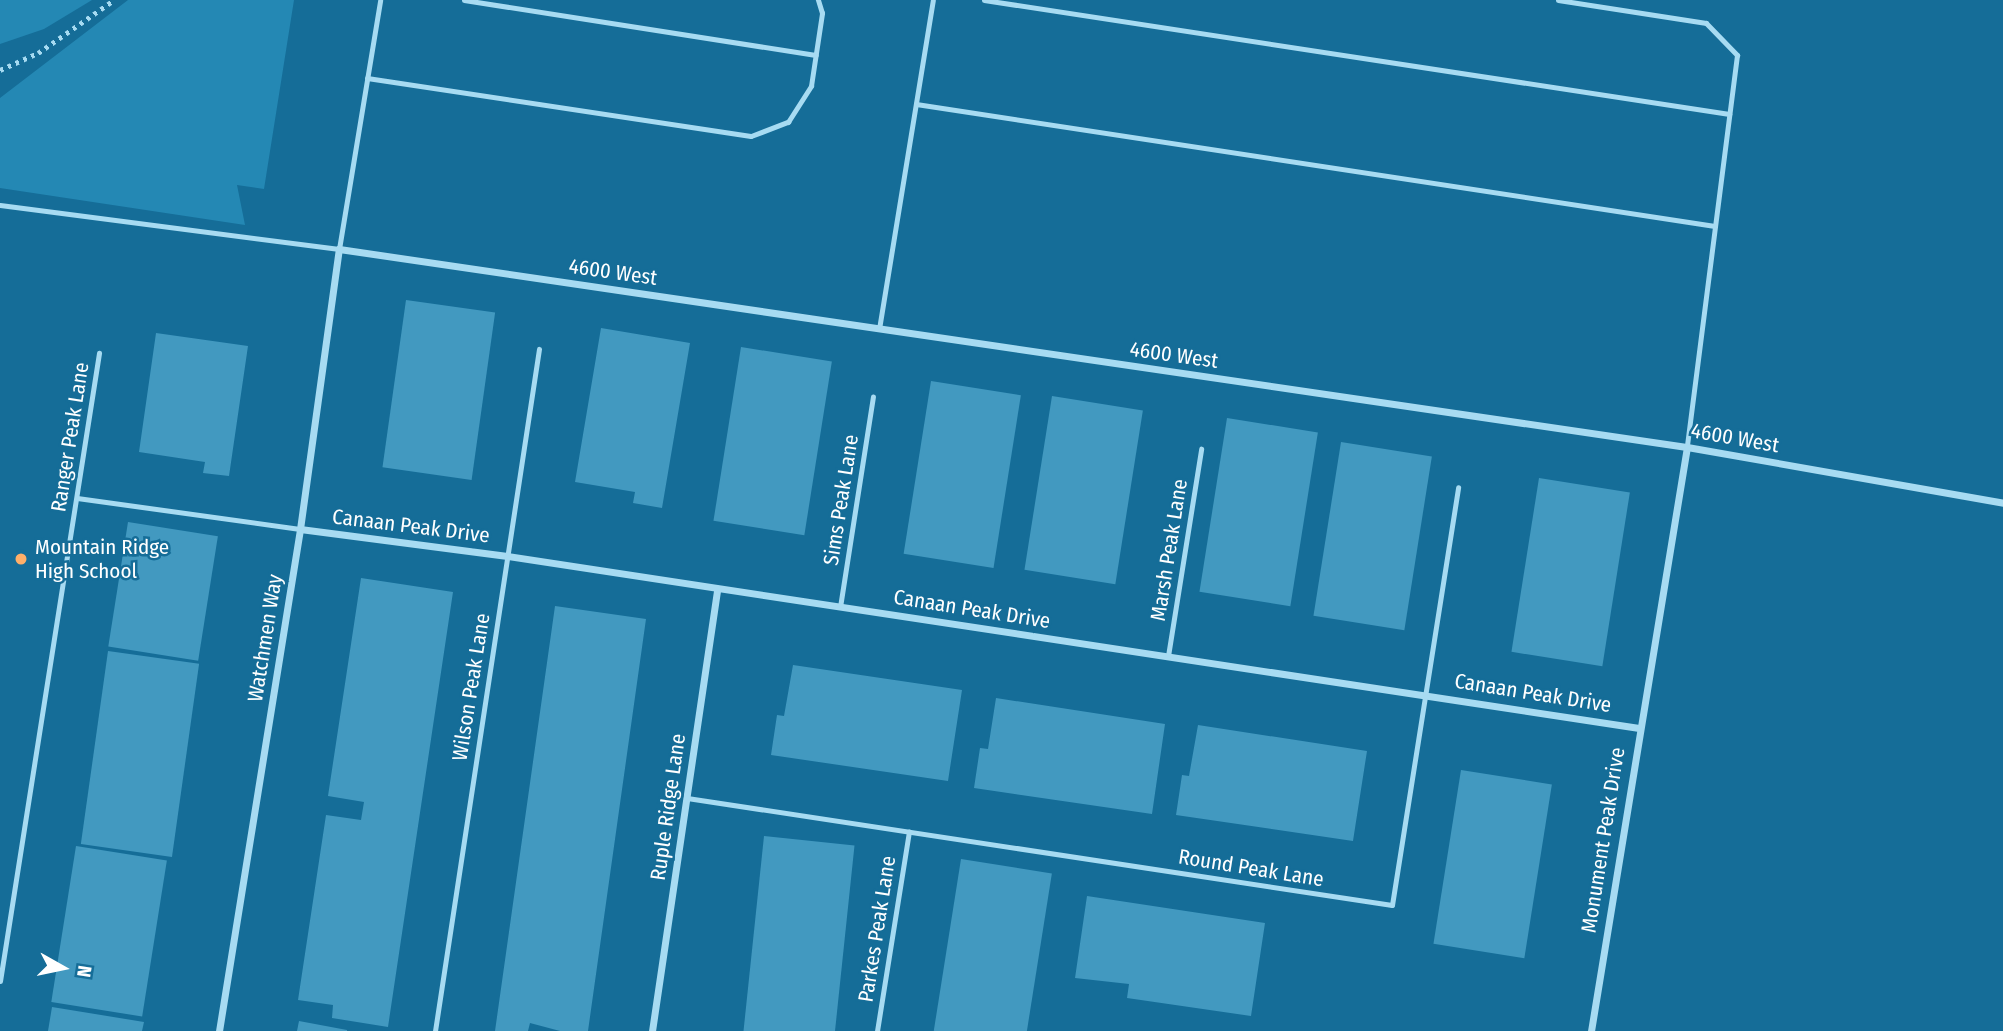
<!DOCTYPE html>
<html>
<head>
<meta charset="utf-8">
<style>
	body { margin:0 }
	#map { position:relative; width:2003px; height:1031px; overflow:hidden; background:#156d98; font-family:"Fira Sans Condensed",sans-serif }
	div>[style] { position:absolute }
	.green>* { inset:0; background:#2488b4 }
	.building>* { inset:0; background:#4299c0; transform-origin:0 0 }
	.path>* { height:4.5px; margin-top:-2.25px; transform-origin:0; background:repeating-linear-gradient(90deg,#a7dbf2 0 3.5px,transparent 0 8.5px) }
	.lane>* { height:5px; margin:-2.5px; padding:0 2.5px; transform-origin:2.5px; border-radius:2.5px; background:#a7dbf2 }
	.street>* { height:7px; margin:-3.5px; padding:0 3.5px; transform-origin:3.5px; border-radius:3.5px; background:#a7dbf2 }
	.dots>* { width:19px; height:19px; translate:-50% -50%; box-sizing:border-box; border:4px solid #156d98; border-radius:50% }
	span { translate:-50% -50%; white-space:nowrap; text-align:center; line-height:1.15; -webkit-text-stroke:5px #156d98; paint-order:stroke }
	.street-label { font-size:21px; color:#fff }
	.poi-label { font-size:21px; color:#fff }
	.left { translate:0 -50%; text-align:left }
	.north { position:absolute; left:28px; top:933px; width:70px; height:70px; -webkit-text-stroke:5px #156d98; paint-order:stroke; rotate:99deg; font-size:19px; font-weight:700; line-height:28px; text-align:center; color:#fff }
	.north::after { content:''; display:block; margin:auto; width:24px; height:32px; background:#fff; clip-path:polygon(50% 0,100% 100%,50% 72%,0 100%) }
</style>
</head>
<body>
<div id="map">
	<div class="green">
		<div style="clip-path:polygon(0 0,92px 0,44px 29px,0 44px)"></div>
		<div style="clip-path:polygon(128px 0,294px 0,264px 189px,237px 185px,245px 225px,0 188px,0 98px)"></div>
	</div>
	<div class="building">
		<div style="left:406px;top:300px;width:90px;height:169px;rotate:8deg"></div>
		<div style="clip-path:polygon(601px 328px,690px 343px,662px 508px,633px 503px,635px 492px,575px 482px)"></div>
		<div style="clip-path:polygon(156px 333px,248px 346px,229px 476px,203px 473px,205px 462px,139px 452px)"></div>
		<div style="left:741px;top:347px;width:92px;height:176px;rotate:9deg"></div>
		<div style="left:931px;top:381px;width:91px;height:175px;rotate:9deg"></div>
		<div style="left:1052px;top:396px;width:92px;height:176px;rotate:9deg"></div>
		<div style="left:1227px;top:418px;width:92px;height:176px;rotate:9deg"></div>
		<div style="left:1341px;top:442px;width:92px;height:176px;rotate:9deg"></div>
		<div style="left:1539px;top:478px;width:92px;height:176px;rotate:9deg"></div>
		<div style="left:128px;top:522px;width:91px;height:126px;rotate:9deg"></div>
		<div style="clip-path:polygon(361px 578px,453px 592px,388px 1027px,332px 1018px,333px 1005px,298px 1000px,326px 815px,361px 820px,364px 802px,328px 796px)"></div>
		<div style="clip-path:polygon(555px 606px,646px 619px,588px 1031px,560px 1031px,530px 1023px,528px 1031px,495px 1031px)"></div>
		<div style="left:108px;top:651px;width:92px;height:195px;rotate:8deg"></div>
		<div style="clip-path:polygon(793px 665px,962px 690px,948px 781px,771px 755px,777px 715px,784px 716px)"></div>
		<div style="clip-path:polygon(996px 698px,1165px 724px,1152px 814px,974px 788px,980px 748px,988px 749px)"></div>
		<div style="clip-path:polygon(1198px 725px,1367px 751px,1353px 841px,1176px 815px,1182px 775px,1189px 776px)"></div>
		<div style="left:1461px;top:770px;width:92px;height:176px;rotate:9deg"></div>
		<div style="left:764px;top:836px;width:91px;height:198px;rotate:6deg"></div>
		<div style="left:76px;top:846px;width:92px;height:158px;rotate:9deg"></div>
		<div style="left:961px;top:859px;width:92px;height:174px;rotate:9deg"></div>
		<div style="clip-path:polygon(1087px 896px,1265px 923px,1251px 1016px,1127px 998px,1129px 984px,1075px 978px)"></div>
		<div style="clip-path:polygon(52px 1007px,144px 1022px,142px 1031px,48px 1031px)"></div>
		<div style="clip-path:polygon(299px 1021px,347px 1030px,347px 1031px,297px 1031px)"></div>
	</div>
	<div class="path">
		<div style="left:0;top:70px;width:42px;rotate:-24.1deg"></div>
		<div style="left:38px;top:53px;width:93px;rotate:-34.9deg"></div>
	</div>
	<div class="lane">
		<div style="left:464px;top:0;width:356px;rotate:8.9deg"></div>
		<div style="left:984px;top:0;width:754px;rotate:8.7deg"></div>
		<div style="left:1558px;top:0;width:150px;rotate:8.8deg"></div>
		<div style="left:1706px;top:23px;width:45px;rotate:45.9deg"></div>
		<div style="left:1737px;top:55px;width:395px;rotate:97.3deg"></div>
		<div style="left:367px;top:78px;width:388px;rotate:8.6deg"></div>
		<div style="left:751px;top:136px;width:40px;rotate:-21deg"></div>
		<div style="left:788px;top:122px;width:43px;rotate:-57.4deg"></div>
		<div style="left:811px;top:86px;width:74px;rotate:-81.4deg"></div>
		<div style="left:822px;top:13px;width:14px;rotate:-107deg"></div>
		<div style="left:916px;top:104px;width:808px;rotate:8.68deg"></div>
		<div style="left:0;top:205px;width:342px;rotate:7.4deg"></div>
		<div style="left:339px;top:249px;width:252px;rotate:-80.6deg"></div>
		<div style="left:879px;top:329px;width:333px;rotate:-80.7deg"></div>
		<div style="left:77px;top:498px;width:225px;rotate:7.9deg"></div>
		<div style="left:840px;top:607px;width:213px;rotate:-81.1deg"></div>
		<div style="left:1168px;top:656px;width:210px;rotate:-80.9deg"></div>
		<div style="left:687px;top:798px;width:713px;rotate:8.63deg"></div>
		<div style="left:1392px;top:905px;width:423px;rotate:-81deg"></div>
		<div style="left:0;top:981px;width:636px;rotate:-81.04deg"></div>
		<div style="left:435px;top:1031px;width:690px;rotate:-81.33deg"></div>
		<div style="left:877px;top:1031px;width:202px;rotate:-80.9deg"></div>
	</div>
	<div class="street">
		<div style="left:300px;top:529px;width:209px;rotate:7.4deg"></div>
		<div style="left:507px;top:556px;width:1145px;rotate:8.64deg"></div>
		<div style="left:219px;top:1031px;width:508px;rotate:-80.83deg"></div>
		<div style="left:300px;top:529px;width:283px;rotate:-82.1deg"></div>
		<div style="left:339px;top:249px;width:1362px;rotate:8.36deg"></div>
		<div style="left:1687px;top:447px;width:321px;rotate:10deg"></div>
		<div style="left:652px;top:1031px;width:447px;rotate:-81.6deg"></div>
		<div style="left:1591px;top:1031px;width:592px;rotate:-80.67deg"></div>
	</div>
	<div class="dots">
		<div style="left:21px;top:559px;background:#ffaf69"></div>
	</div>
	<div class="street-label">
		<span style="left:613px;top:272px;rotate:8deg">4600 West</span>
		<span style="left:1174px;top:355px;rotate:8deg">4600 West</span>
		<span style="left:70px;top:437px;rotate:-81deg">Ranger Peak Lane</span>
		<span style="left:1735px;top:438px;rotate:10deg">4600 West</span>
		<span style="left:841px;top:500px;rotate:-81deg">Sims Peak Lane</span>
		<span style="left:411px;top:526px;rotate:7deg">Canaan Peak Drive</span>
		<span style="left:1169px;top:550px;rotate:-81deg">Marsh Peak Lane</span>
		<span style="left:972px;top:609px;rotate:9deg">Canaan Peak Drive</span>
		<span style="left:265px;top:638px;rotate:-81deg">Watchmen Way</span>
		<span style="left:471px;top:687px;rotate:-81deg">Wilson Peak Lane</span>
		<span style="left:1533px;top:693px;rotate:9deg">Canaan Peak Drive</span>
		<span style="left:668px;top:807px;rotate:-82deg">Ruple Ridge Lane</span>
		<span style="left:1603px;top:840px;rotate:-81deg">Monument Peak Drive</span>
		<span style="left:1251px;top:868px;rotate:9deg">Round Peak Lane</span>
		<span style="left:877px;top:929px;rotate:-81deg">Parkes Peak Lane</span>
	</div>
	<div class="poi-label">
		<span class="left" style="left:35px;top:559px">Mountain Ridge<br>High School</span>
	</div>
	<div class="north">N</div>
</div>
</body>
</html>
